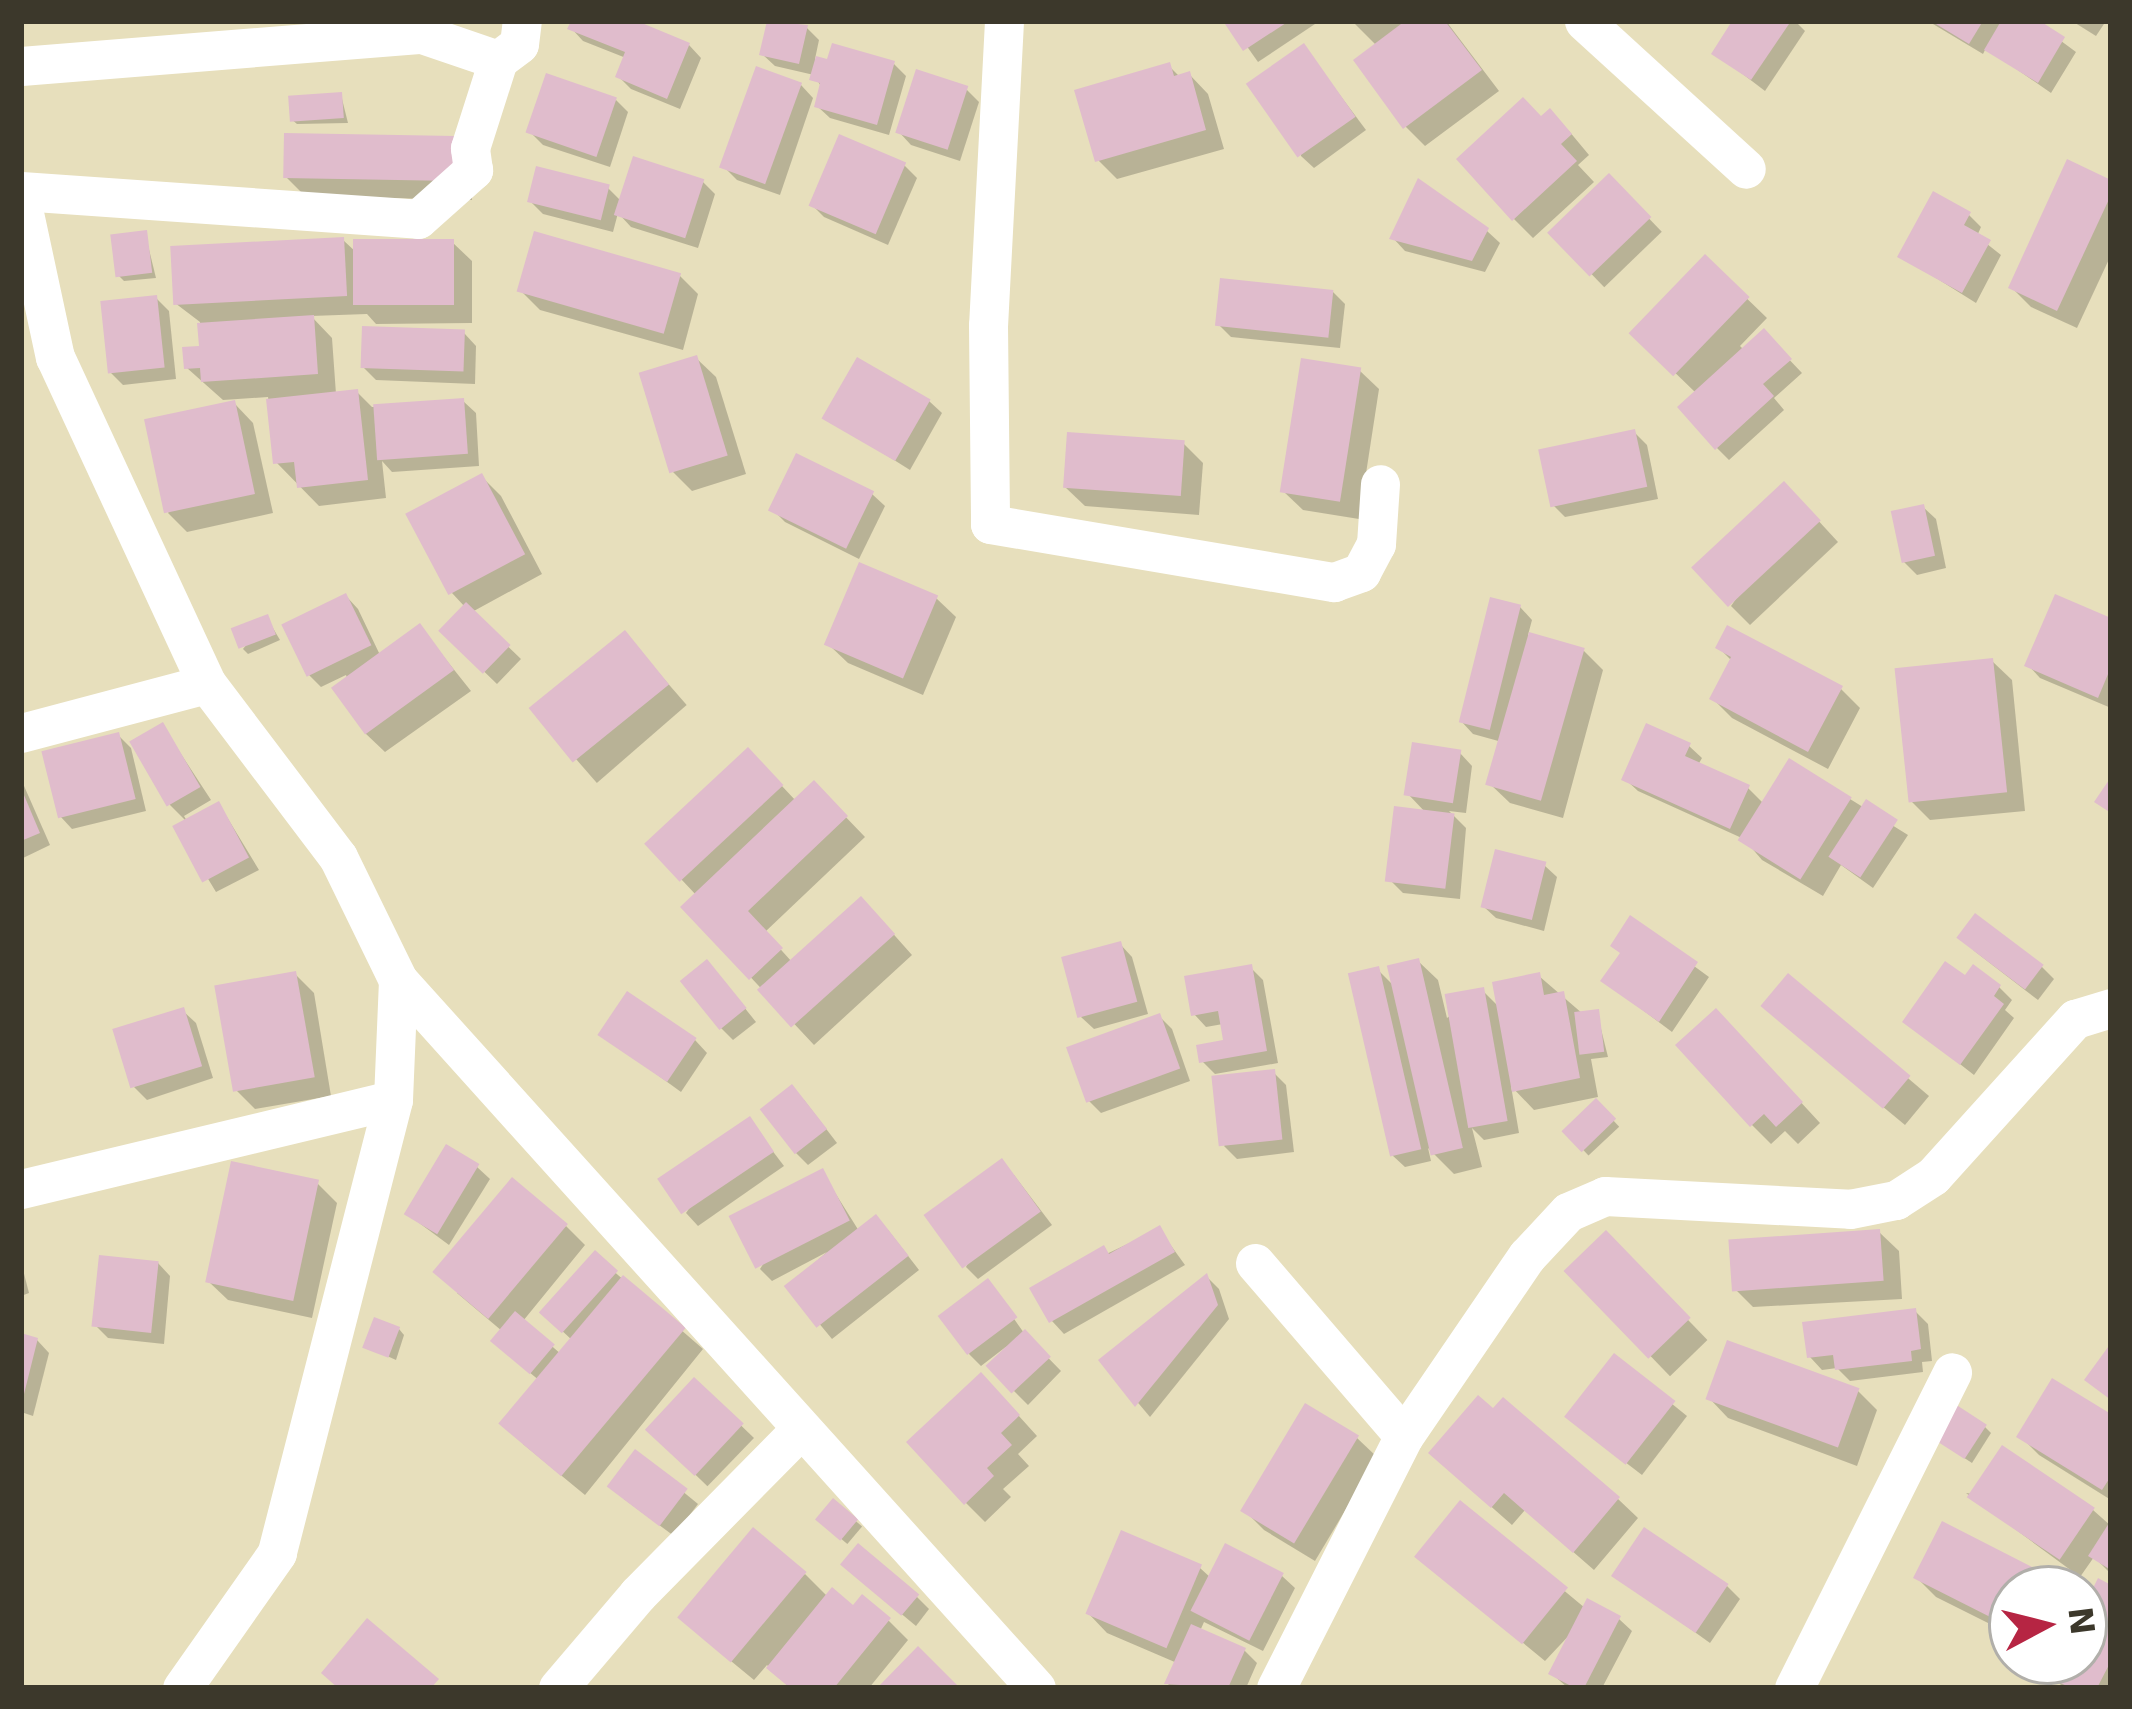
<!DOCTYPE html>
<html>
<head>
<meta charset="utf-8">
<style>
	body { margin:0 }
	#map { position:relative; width:2132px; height:1709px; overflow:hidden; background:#e7dfbc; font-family:"DejaVu Sans",sans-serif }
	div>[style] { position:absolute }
	.shadow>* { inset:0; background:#0003; transform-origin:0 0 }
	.building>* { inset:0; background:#e0bccc; transform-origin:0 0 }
	.minor>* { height:39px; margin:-19.5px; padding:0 19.5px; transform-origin:19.5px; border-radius:19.5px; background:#fff }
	span { translate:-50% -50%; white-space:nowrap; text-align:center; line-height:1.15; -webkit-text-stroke:10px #fff; paint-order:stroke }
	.frame { position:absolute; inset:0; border:24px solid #3c382b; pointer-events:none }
	.north { position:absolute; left:1988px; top:1565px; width:120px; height:120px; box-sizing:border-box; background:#fff; border:3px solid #b1afaa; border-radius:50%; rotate:83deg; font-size:33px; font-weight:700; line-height:48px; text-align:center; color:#3c382b }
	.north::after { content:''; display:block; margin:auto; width:42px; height:54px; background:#b62543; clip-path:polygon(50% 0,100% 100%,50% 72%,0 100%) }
</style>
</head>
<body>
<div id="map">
	<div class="shadow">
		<div style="clip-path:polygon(574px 21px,630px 21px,689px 45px,701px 58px,680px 109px,631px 89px,618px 76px,626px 58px,583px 41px,571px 28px)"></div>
		<div style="clip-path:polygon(770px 21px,806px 27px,819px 40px,815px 59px,894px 64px,906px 76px,889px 135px,830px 118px,817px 106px,822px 88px,814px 75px,775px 66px,762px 54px)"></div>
		<div style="clip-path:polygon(1229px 21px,1313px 21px,1315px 24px,1258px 62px)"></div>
		<div style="clip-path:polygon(1352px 21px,1446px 21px,1499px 91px,1425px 146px,1406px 127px,1377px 46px)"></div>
		<div style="clip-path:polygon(1736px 21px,1795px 21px,1805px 31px,1765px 91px,1715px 53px)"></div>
		<div style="clip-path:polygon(1928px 21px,2034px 21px,2076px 52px,2051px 93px,1986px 48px,1983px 54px)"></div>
		<div style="clip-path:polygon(2072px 21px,2106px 21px,2096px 36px)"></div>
		<div style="clip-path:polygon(1304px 47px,1366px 130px,1314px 168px,1301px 156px)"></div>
		<div style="clip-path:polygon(1169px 66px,1180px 77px,1189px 74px,1208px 94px,1224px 149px,1117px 179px,1098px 160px)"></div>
		<div style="clip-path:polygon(801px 85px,813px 98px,780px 195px,737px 180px,724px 167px)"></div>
		<div style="clip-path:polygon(966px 89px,979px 102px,960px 161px,911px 145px,899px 132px)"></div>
		<div style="clip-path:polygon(341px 95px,348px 123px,297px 124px,291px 119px)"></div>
		<div style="clip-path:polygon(616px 100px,628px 112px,610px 167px,543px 145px,530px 132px)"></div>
		<div style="clip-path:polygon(1541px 120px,1569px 131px,1589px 155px,1578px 165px,1594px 182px,1533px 238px,1514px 219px)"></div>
		<div style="clip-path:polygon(473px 158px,472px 200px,305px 196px,286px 177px)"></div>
		<div style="clip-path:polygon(904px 165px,917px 178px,888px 245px,824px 217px,812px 205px)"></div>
		<div style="left:1609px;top:177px;width:76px;height:80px;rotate:46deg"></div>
		<div style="clip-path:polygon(702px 181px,715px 194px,698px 248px,631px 227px,618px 213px,613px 232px,543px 214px,530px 201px,608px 188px,622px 202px)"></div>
		<div style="clip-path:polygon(2111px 183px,2111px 255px,2077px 328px,2031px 307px,2012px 288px)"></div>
		<div style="clip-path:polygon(1969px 215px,1981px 227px,1977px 236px,2001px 255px,1976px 303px,1901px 256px)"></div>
		<div style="clip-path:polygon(1487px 231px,1500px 243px,1485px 272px,1405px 251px,1393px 238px)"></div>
		<div style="clip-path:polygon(145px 233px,156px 278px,124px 281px,119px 276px)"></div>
		<div style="clip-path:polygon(343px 240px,357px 253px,452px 242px,472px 261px,472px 323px,376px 324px,367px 314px,311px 316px,332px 338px,336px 394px,357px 392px,372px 407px,463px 401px,476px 413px,479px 466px,392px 472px,382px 461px,386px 498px,319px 506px,276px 462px,268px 397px,223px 400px,187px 368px,202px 349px,200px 322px,175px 303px)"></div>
		<div style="clip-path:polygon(1705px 258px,1767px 318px,1740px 346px,1744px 350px,1763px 332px,1802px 373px,1774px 398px,1784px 410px,1729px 460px,1717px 448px,1696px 393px,1634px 333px)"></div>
		<div style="clip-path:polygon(679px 275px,698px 294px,683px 350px,540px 310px,521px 291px)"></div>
		<div style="clip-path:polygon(1332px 291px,1345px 304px,1340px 348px,1231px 337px,1219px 325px)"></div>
		<div style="clip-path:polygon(156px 298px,169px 311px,176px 379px,123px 385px,110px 372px)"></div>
		<div style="clip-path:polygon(464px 333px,476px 346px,475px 384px,376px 380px,363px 367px)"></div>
		<div style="clip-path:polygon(696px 358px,716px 377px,746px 474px,692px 491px,673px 472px)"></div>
		<div style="clip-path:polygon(1359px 370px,1379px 389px,1359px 519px,1303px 510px,1283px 491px)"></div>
		<div style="clip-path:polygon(929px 401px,942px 413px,910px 470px,827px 418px)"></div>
		<div style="clip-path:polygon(234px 403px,253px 423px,273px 513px,187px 532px,168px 513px)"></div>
		<div style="clip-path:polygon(1634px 432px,1647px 445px,1658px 499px,1565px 517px,1552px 504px)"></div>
		<div style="clip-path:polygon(1184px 444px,1203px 463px,1199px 515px,1085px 506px,1065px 487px)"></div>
		<div style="clip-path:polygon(481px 476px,501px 496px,542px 574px,472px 612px,521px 659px,497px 684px,442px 631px,465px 607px,452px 593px)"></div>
		<div style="clip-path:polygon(872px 494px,885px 506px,859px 559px,785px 522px,772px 509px)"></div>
		<div style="clip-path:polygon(1803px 504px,1838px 542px,1750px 625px,1731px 606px)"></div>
		<div style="clip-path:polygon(1923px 507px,1936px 519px,1946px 568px,1917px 575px,1904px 562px)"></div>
		<div style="clip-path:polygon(346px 596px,358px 609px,380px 655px,420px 627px,471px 691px,385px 752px,365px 733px,346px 675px,321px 687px,309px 675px)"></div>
		<div style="clip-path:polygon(936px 598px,956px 617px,923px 695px,848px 663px,828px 644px)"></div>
		<div style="clip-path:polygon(1520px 607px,1532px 620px,1528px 635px,1584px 651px,1603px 670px,1563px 818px,1510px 803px,1490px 784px,1502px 742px,1473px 734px,1461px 721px)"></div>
		<div style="clip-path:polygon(267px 618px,280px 640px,248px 654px,243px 649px)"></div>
		<div style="clip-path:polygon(2111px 622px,2111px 708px,2040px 678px,2028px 665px)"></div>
		<div style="left:625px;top:634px;width:94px;height:119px;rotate:49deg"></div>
		<div style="clip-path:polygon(1719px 648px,1841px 689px,1860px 708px,1828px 769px,1732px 718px,1712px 698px,1732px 661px)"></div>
		<div style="clip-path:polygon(1992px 661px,2012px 680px,2025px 811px,1930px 820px,1911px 801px)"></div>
		<div style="clip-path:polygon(162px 725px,211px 800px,184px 816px,187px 821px,219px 804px,259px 870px,216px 892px,176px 826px,186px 821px,170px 805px)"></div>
		<div style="clip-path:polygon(118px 735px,131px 748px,146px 811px,72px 829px,60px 816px)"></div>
		<div style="clip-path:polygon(1689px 746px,1702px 758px,1698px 765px,1748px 788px,1765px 805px,1850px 799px,1908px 835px,1873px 888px,1841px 865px,1823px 896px,1762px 860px,1744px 839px,1638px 791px,1625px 779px)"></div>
		<div style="clip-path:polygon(1460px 753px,1472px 766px,1466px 813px,1449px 811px,1466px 828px,1460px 899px,1403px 893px,1390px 880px,1426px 813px,1408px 794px)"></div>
		<div style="clip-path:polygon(767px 770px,796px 801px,814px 784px,865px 837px,765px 932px,792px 962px,880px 919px,912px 955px,814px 1045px,685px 907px,697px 896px,681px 879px)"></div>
		<div style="clip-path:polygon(21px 779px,50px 845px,21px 859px)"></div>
		<div style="clip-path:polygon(1544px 865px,1557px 877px,1544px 931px,1496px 918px,1483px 906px)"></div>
		<div style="clip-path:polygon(1631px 920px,1709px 977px,1672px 1032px,1604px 981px,1623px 954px)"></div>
		<div style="clip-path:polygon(1120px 944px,1132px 957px,1148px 1014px,1094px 1029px,1081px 1017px)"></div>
		<div style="clip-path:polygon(1973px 950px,2042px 967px,2054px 979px,2038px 1000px)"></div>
		<div style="clip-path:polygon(1418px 961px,1438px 980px,1447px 1018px,1483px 991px,1499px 1007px,1539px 976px,1583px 1014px,1597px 1013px,1608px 1057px,1591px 1059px,1598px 1097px,1534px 1110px,1511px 1086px,1519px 1133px,1484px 1140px,1472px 1128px,1482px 1167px,1454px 1174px,1428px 1148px,1431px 1161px,1405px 1167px,1392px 1155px,1378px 970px,1395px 987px)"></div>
		<div style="clip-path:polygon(1251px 968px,1263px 980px,1278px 1063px,1215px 1074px,1202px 1061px,1227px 1043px,1223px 1024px,1206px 1027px,1194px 1014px)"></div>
		<div style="clip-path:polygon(295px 974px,314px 993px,331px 1096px,255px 1109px,236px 1090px)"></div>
		<div style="clip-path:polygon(719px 976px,756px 1022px,733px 1040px,721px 1028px)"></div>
		<div style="clip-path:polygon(1789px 977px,1929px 1096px,1905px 1125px,1784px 1025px)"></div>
		<div style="clip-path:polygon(1965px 979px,1999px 987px,2012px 1000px,2005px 1010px,2014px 1018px,1974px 1075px,1906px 1022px)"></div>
		<div style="clip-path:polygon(183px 1011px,196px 1023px,213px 1078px,147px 1100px,134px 1087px)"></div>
		<div style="clip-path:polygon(1160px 1017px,1172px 1029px,1190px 1081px,1101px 1113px,1089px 1101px)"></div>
		<div style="clip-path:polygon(1735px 1031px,1820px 1123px,1798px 1144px,1785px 1131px,1771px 1144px,1752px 1125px)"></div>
		<div style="clip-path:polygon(601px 1034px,695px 1040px,707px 1053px,681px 1092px)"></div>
		<div style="clip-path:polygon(1273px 1072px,1286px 1085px,1294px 1152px,1237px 1159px,1224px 1146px)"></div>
		<div style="clip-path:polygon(804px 1100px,837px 1143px,808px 1165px,796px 1153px)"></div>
		<div style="left:1596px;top:1102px;width:34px;height:42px;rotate:47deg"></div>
		<div style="clip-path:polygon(749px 1120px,784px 1166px,698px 1226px,686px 1213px)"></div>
		<div style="clip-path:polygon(477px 1167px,490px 1179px,449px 1245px,407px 1214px)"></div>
		<div style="clip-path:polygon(822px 1172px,859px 1231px,888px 1230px,919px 1270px,832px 1339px,788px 1286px,827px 1252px,772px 1281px,760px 1269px)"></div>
		<div style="clip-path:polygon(1014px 1175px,1052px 1225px,978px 1279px,966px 1267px)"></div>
		<div style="clip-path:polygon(317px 1183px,337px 1203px,312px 1318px,228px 1300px,208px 1281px)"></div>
		<div style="clip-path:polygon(566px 1226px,585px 1245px,523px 1321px,562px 1355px,573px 1341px,543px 1313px,595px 1255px,703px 1349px,585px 1495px,523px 1444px,540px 1381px,506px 1353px,502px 1331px,457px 1293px)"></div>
		<div style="clip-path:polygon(1159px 1229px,1185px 1265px,1064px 1334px,1052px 1321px,1033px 1289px)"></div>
		<div style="clip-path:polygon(1879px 1232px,1899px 1251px,1902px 1299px,1753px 1307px,1734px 1288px)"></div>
		<div style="left:1606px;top:1235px;width:146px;height:52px;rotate:46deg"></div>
		<div style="clip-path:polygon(21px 1262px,29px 1293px,21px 1296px)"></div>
		<div style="clip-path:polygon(158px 1263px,170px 1276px,164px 1344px,108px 1338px,96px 1326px)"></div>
		<div style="clip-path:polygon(1207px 1277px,1219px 1289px,1229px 1319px,1150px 1417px,1102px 1360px)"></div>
		<div style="clip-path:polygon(988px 1282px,1024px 1333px,1061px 1371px,1028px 1405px,991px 1368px,1007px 1346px,981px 1366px,969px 1354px)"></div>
		<div style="clip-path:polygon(1915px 1311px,1928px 1324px,1932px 1361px,1922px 1362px,1923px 1372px,1850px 1381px,1837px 1368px,1822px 1370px,1810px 1357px)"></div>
		<div style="clip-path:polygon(399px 1329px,404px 1335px,396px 1360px,367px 1347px)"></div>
		<div style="clip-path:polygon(21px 1336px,37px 1340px,49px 1353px,33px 1416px,21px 1412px)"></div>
		<div style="clip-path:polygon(1614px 1357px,1687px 1416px,1642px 1475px,1582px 1429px)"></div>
		<div style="left:695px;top:1381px;width:82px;height:67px;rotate:44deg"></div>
		<div style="clip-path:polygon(1858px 1391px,1877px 1410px,1857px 1466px,1728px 1418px,1709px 1398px)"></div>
		<div style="clip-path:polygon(1000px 1395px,1037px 1436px,1018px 1454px,1029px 1466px,1003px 1489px,1011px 1497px,985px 1522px,966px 1503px)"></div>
		<div style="clip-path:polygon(2111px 1418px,2111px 1500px,2039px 1455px,2020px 1436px)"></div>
		<div style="clip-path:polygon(1985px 1427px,1991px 1433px,1972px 1463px,1943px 1444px)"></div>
		<div style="clip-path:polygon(1357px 1438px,1377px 1457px,1315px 1561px,1264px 1530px,1245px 1511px)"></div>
		<div style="clip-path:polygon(636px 1453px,698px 1504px,674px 1536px,624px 1499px)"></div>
		<div style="clip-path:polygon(1452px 1472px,1618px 1499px,1638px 1518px,1594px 1570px,1525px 1510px,1512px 1525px)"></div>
		<div style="clip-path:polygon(1966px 1493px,2093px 1510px,2111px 1526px,2111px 1574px,2094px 1557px,2080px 1577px)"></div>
		<div style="left:833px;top:1502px;width:38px;height:23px;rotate:40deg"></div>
		<div style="clip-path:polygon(1460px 1504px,1585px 1608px,1619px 1619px,1632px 1631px,1602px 1688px,1568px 1688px,1551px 1673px,1575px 1629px,1545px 1661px,1419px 1557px)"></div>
		<div style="clip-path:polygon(1200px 1568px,1211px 1578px,1282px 1576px,1295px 1588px,1263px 1651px,1204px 1622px,1200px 1631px,1244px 1650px,1257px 1663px,1246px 1688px,1172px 1688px,1168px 1684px,1177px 1663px,1107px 1633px,1088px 1613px)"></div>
		<div style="clip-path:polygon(2037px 1572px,2062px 1589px,2012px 1589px,2012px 1635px,1936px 1597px,1917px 1578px)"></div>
		<div style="clip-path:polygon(805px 1574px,828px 1597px,889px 1621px,908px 1640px,869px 1688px,790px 1688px,767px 1665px,754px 1680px,703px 1638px)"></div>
		<div style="clip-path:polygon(1615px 1575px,1727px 1586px,1740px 1599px,1710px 1643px)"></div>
		<div style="clip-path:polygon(857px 1577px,917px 1597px,929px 1609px,916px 1626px)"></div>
		<div style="clip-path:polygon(2111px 1588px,2111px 1688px,2064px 1688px,2052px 1676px,2060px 1661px,2084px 1661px,2084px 1613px)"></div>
	</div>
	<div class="building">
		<div style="clip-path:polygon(571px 21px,637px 21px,690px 43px,667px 99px,615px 77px,625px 52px,567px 29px)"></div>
		<div style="clip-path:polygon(767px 21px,808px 25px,799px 64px,759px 55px)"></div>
		<div style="clip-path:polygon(1223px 21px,1289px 21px,1243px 51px)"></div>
		<div style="clip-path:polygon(1405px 21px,1445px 21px,1482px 70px,1403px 129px,1353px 60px)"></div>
		<div style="clip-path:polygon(1732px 21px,1791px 21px,1751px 80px,1711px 54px)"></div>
		<div style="clip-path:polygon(1931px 21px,1983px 21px,1969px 44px)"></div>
		<div style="clip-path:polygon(2001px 21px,2040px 21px,2065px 37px,2038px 83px,1984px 50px)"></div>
		<div style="clip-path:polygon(832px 43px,895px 61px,877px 125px,814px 107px,820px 83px,809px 80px,816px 56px,827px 59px)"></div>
		<div style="left:1304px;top:43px;width:90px;height:71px;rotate:55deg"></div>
		<div style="clip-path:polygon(1170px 62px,1174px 76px,1190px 71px,1206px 130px,1095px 162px,1074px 90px)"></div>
		<div style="left:756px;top:66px;width:49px;height:108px;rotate:20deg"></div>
		<div style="left:916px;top:69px;width:55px;height:67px;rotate:18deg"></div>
		<div style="left:546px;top:73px;width:75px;height:63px;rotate:19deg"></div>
		<div style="left:342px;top:92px;width:26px;height:54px;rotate:86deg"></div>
		<div style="clip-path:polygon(1523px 97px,1541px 116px,1550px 108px,1572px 134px,1561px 144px,1577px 161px,1512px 221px,1456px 159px)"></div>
		<div style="left:284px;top:133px;width:171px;height:45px;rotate:1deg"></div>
		<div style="left:839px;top:134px;width:73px;height:78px;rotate:23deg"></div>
		<div style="left:633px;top:156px;width:75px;height:62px;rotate:18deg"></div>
		<div style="clip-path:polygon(2067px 159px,2111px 180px,2111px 195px,2057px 311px,2008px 288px)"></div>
		<div style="left:536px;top:166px;width:76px;height:37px;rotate:14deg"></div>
		<div style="left:1609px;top:173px;width:61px;height:86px;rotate:46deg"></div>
		<div style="clip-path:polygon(1418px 178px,1489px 228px,1472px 261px,1389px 239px)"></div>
		<div style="clip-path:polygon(1933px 191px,1971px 212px,1964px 225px,1991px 240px,1962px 293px,1897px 257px)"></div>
		<div style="left:147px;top:230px;width:43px;height:37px;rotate:83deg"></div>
		<div style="left:534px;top:231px;width:153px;height:63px;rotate:16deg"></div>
		<div style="left:344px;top:237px;width:59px;height:174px;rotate:87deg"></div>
		<div style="left:353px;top:239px;width:101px;height:66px"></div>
		<div style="left:1705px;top:254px;width:62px;height:110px;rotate:44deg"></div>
		<div style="left:1220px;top:278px;width:114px;height:48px;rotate:6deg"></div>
		<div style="left:157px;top:295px;width:73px;height:57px;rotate:84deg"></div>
		<div style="clip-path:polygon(314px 315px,318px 374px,201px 382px,200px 368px,184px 369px,182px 347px,199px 346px,197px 323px)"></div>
		<div style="left:362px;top:326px;width:103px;height:42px;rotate:2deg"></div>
		<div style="clip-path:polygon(1764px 328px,1792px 359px,1763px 384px,1774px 396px,1715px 450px,1677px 407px)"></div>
		<div style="left:697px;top:355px;width:105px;height:61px;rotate:73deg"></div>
		<div style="left:857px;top:357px;width:85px;height:71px;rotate:30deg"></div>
		<div style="left:1301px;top:358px;width:61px;height:136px;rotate:9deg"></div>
		<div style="clip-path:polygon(358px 389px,368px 480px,297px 488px,294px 462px,273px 464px,266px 399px)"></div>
		<div style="left:464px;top:398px;width:56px;height:91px;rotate:86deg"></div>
		<div style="left:235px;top:400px;width:96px;height:93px;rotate:78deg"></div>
		<div style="left:1635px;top:429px;width:59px;height:99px;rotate:78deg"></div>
		<div style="left:1067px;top:432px;width:118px;height:56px;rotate:4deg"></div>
		<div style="left:796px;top:453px;width:87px;height:64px;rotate:26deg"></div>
		<div style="left:482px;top:473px;width:92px;height:87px;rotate:62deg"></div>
		<div style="left:1784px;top:481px;width:54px;height:127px;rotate:47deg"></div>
		<div style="left:1924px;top:504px;width:53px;height:34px;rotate:78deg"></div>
		<div style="left:859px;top:562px;width:86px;height:90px;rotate:23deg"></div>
		<div style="left:346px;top:593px;width:58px;height:72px;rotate:64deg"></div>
		<div style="clip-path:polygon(2055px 594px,2111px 618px,2111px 667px,2098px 698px,2024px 666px)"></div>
		<div style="left:1490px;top:597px;width:32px;height:129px;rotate:14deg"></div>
		<div style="left:466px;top:602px;width:62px;height:40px;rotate:44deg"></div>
		<div style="left:268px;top:614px;width:22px;height:40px;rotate:69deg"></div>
		<div style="left:420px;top:623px;width:58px;height:110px;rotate:54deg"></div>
		<div style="clip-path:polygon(1727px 625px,1843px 686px,1808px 752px,1709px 699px,1731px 657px,1715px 648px)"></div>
		<div style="left:625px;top:630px;width:70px;height:124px;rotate:51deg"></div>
		<div style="left:1529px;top:632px;width:58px;height:159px;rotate:16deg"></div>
		<div style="left:1993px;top:658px;width:135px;height:99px;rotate:84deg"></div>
		<div style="left:163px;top:722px;width:75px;height:39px;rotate:60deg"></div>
		<div style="clip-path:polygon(1646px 723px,1691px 743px,1685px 756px,1750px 785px,1730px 829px,1621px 780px)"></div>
		<div style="left:119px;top:732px;width:69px;height:80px;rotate:76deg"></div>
		<div style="left:1412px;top:742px;width:50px;height:54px;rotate:9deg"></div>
		<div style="left:748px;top:747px;width:52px;height:142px;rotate:47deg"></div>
		<div style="left:1789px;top:758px;width:74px;height:97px;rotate:32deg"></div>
		<div style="clip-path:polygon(2111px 777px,2111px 813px,2094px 802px)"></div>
		<div style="clip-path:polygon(814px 780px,848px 816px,748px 911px,783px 948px,749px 980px,680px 907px)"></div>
		<div style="clip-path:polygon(21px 788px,40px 833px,21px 841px)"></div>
		<div style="left:1866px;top:799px;width:38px;height:69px;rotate:33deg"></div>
		<div style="left:219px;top:801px;width:64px;height:53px;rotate:62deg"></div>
		<div style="left:1394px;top:806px;width:61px;height:76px;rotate:7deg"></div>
		<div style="left:1495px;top:849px;width:53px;height:60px;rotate:14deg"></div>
		<div style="left:861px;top:896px;width:51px;height:140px;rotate:48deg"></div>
		<div style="left:1975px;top:913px;width:86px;height:31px;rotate:37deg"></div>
		<div style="clip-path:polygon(1630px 915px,1698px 962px,1659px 1022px,1600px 981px,1620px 953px,1610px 946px)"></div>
		<div style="left:1121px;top:941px;width:63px;height:62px;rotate:75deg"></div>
		<div style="left:1419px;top:958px;width:195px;height:33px;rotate:77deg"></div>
		<div style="left:707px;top:959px;width:63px;height:35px;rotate:51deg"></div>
		<div style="clip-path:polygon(1945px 961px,1965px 975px,1973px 964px,2001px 985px,1994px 996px,2004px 1004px,1960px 1065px,1902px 1022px)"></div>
		<div style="clip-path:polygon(1252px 964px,1267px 1051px,1199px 1063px,1196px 1045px,1223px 1040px,1218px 1011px,1191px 1016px,1184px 976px)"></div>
		<div style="left:1379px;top:966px;width:188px;height:32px;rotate:77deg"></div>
		<div style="left:296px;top:971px;width:108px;height:83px;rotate:80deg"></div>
		<div style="clip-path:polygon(1540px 972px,1544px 995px,1564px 991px,1580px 1078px,1512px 1092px,1492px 982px)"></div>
		<div style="left:1788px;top:973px;width:160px;height:43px;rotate:40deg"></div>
		<div style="left:1484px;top:987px;width:136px;height:40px;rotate:80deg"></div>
		<div style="left:627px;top:991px;width:84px;height:53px;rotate:34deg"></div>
		<div style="left:184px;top:1007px;width:62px;height:75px;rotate:73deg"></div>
		<div style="clip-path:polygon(1716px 1008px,1803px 1102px,1776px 1127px,1764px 1114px,1750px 1127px,1675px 1045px)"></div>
		<div style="left:1599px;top:1009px;width:43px;height:25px;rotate:83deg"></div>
		<div style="left:1160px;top:1013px;width:59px;height:100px;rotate:70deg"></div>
		<div style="left:1275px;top:1069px;width:71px;height:64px;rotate:84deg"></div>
		<div style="left:792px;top:1084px;width:57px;height:41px;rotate:52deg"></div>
		<div style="left:1596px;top:1098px;width:29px;height:48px;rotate:46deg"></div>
		<div style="left:750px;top:1116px;width:43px;height:112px;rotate:56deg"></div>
		<div style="left:446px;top:1144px;width:39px;height:82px;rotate:31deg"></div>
		<div style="left:1002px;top:1158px;width:66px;height:97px;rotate:54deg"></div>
		<div style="left:231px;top:1161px;width:90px;height:124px;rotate:12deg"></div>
		<div style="left:823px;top:1168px;width:59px;height:106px;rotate:63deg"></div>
		<div style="left:512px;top:1177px;width:73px;height:124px;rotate:40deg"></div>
		<div style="left:876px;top:1214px;width:53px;height:117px;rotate:52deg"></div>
		<div style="clip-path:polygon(1160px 1225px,1175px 1252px,1049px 1323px,1029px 1288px,1104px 1245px,1109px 1254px)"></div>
		<div style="left:1880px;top:1229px;width:52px;height:152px;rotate:86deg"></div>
		<div style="left:1606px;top:1230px;width:122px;height:59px;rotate:46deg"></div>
		<div style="left:595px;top:1250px;width:31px;height:84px;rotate:42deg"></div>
		<div style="left:99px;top:1255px;width:60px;height:72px;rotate:6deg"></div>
		<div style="clip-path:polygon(1207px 1273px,1218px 1305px,1135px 1407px,1098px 1360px)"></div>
		<div style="left:623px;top:1275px;width:82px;height:194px;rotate:40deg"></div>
		<div style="left:988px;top:1278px;width:49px;height:63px;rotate:53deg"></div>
		<div style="clip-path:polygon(1916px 1308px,1921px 1349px,1911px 1351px,1912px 1361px,1835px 1370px,1833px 1355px,1807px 1358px,1802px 1322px)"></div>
		<div style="left:515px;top:1311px;width:52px;height:39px;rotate:40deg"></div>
		<div style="left:374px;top:1317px;width:28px;height:33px;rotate:21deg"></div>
		<div style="left:1025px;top:1329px;width:38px;height:54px;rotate:47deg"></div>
		<div style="clip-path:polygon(21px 1333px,38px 1338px,23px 1398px,21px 1398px)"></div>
		<div style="left:1727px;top:1340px;width:141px;height:63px;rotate:20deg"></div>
		<div style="clip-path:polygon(2111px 1343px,2111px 1400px,2084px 1380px)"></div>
		<div style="left:1614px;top:1353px;width:78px;height:81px;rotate:38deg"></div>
		<div style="clip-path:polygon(981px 1372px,1020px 1415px,1001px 1433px,1012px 1445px,987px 1468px,994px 1476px,964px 1505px,906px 1442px)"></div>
		<div style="left:694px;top:1377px;width:68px;height:72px;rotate:43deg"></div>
		<div style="clip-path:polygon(2052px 1378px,2111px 1414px,2111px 1476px,2102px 1490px,2016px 1437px)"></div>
		<div style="clip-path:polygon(1478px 1395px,1493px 1408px,1503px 1397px,1620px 1497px,1573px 1553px,1504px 1493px,1491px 1508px,1428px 1453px)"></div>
		<div style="left:1305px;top:1403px;width:63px;height:126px;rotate:31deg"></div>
		<div style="left:1955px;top:1404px;width:38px;height:41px;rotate:33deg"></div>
		<div style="left:2002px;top:1445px;width:112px;height:63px;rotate:34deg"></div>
		<div style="left:635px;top:1449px;width:66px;height:47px;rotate:37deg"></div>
		<div style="left:833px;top:1498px;width:33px;height:28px;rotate:40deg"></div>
		<div style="left:1460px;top:1500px;width:139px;height:73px;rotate:39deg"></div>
		<div style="clip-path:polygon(2111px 1520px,2111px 1570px,2088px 1556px)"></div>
		<div style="clip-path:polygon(1942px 1521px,2038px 1570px,2029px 1589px,2012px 1589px,2010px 1627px,1913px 1578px)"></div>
		<div style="left:753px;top:1527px;width:70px;height:118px;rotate:40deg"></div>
		<div style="left:1644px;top:1527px;width:102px;height:59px;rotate:34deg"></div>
		<div style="left:1121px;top:1530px;width:88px;height:91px;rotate:23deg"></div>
		<div style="left:858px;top:1543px;width:80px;height:28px;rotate:40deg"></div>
		<div style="left:1225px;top:1543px;width:66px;height:76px;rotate:27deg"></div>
		<div style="clip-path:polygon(2098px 1578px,2111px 1585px,2111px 1661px,2097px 1688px,2071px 1688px,2048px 1677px,2056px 1661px,2084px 1661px,2084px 1606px)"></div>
		<div style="clip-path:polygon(832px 1587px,853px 1605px,862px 1594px,891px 1618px,834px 1688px,790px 1688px,766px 1668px)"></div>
		<div style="clip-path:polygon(1587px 1598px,1621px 1616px,1584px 1688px,1575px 1688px,1548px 1674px)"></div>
		<div style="clip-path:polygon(367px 1618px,439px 1679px,431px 1688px,338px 1688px,321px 1673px)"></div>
		<div style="clip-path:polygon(1191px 1624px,1246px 1648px,1228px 1688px,1164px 1684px)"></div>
		<div style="clip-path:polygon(918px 1646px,960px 1688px,877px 1688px)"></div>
	</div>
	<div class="minor">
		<div style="left:1004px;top:21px;width:304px;rotate:93deg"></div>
		<div style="left:988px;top:325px;width:199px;rotate:89.4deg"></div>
		<div style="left:990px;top:524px;width:349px;rotate:9.6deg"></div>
		<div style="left:1334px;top:582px;width:29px;rotate:-20deg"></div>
		<div style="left:1361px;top:572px;width:32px;rotate:-62deg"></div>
		<div style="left:1376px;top:544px;width:60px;rotate:-86.2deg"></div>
		<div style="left:1584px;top:21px;width:219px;rotate:42.4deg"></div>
		<div style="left:21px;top:66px;width:402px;rotate:-4.6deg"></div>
		<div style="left:422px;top:34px;width:80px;rotate:18.9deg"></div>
		<div style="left:21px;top:191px;width:398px;rotate:4deg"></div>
		<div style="left:418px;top:219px;width:74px;rotate:-41.7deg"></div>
		<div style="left:473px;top:170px;width:22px;rotate:-98deg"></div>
		<div style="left:470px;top:148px;width:92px;rotate:-72.3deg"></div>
		<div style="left:498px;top:60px;width:26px;rotate:-37deg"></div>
		<div style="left:519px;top:44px;width:23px;rotate:-83deg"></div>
		<div style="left:21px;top:199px;width:162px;rotate:77.9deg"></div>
		<div style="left:55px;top:357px;width:361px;rotate:65.1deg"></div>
		<div style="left:207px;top:684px;width:217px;rotate:52.9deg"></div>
		<div style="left:338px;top:857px;width:137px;rotate:64deg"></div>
		<div style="left:398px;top:980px;width:120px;rotate:92.4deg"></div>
		<div style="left:393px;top:1100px;width:468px;rotate:104.4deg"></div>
		<div style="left:277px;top:1553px;width:165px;rotate:125.1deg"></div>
		<div style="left:21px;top:733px;width:192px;rotate:-14.8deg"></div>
		<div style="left:398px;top:980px;width:953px;rotate:47.98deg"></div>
		<div style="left:21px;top:1189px;width:382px;rotate:-13.5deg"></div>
		<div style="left:1255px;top:1263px;width:228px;rotate:49.3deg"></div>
		<div style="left:558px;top:1688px;width:123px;rotate:-49.6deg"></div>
		<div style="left:638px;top:1594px;width:229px;rotate:-45.4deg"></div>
		<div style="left:1276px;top:1688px;width:283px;rotate:-63.1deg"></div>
		<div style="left:1404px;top:1436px;width:218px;rotate:-55.7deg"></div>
		<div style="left:1527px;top:1256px;width:60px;rotate:-47deg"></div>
		<div style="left:1568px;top:1212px;width:40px;rotate:-23.4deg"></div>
		<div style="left:1605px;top:1196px;width:245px;rotate:3deg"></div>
		<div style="left:1850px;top:1209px;width:47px;rotate:-11.1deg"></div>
		<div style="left:1896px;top:1200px;width:44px;rotate:-33deg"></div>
		<div style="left:1933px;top:1176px;width:212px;rotate:-47.9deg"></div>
		<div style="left:2075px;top:1019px;width:38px;rotate:-17deg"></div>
		<div style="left:1794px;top:1688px;width:353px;rotate:-63.4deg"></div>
	</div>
	<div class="frame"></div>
	<div class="north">N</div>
</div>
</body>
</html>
